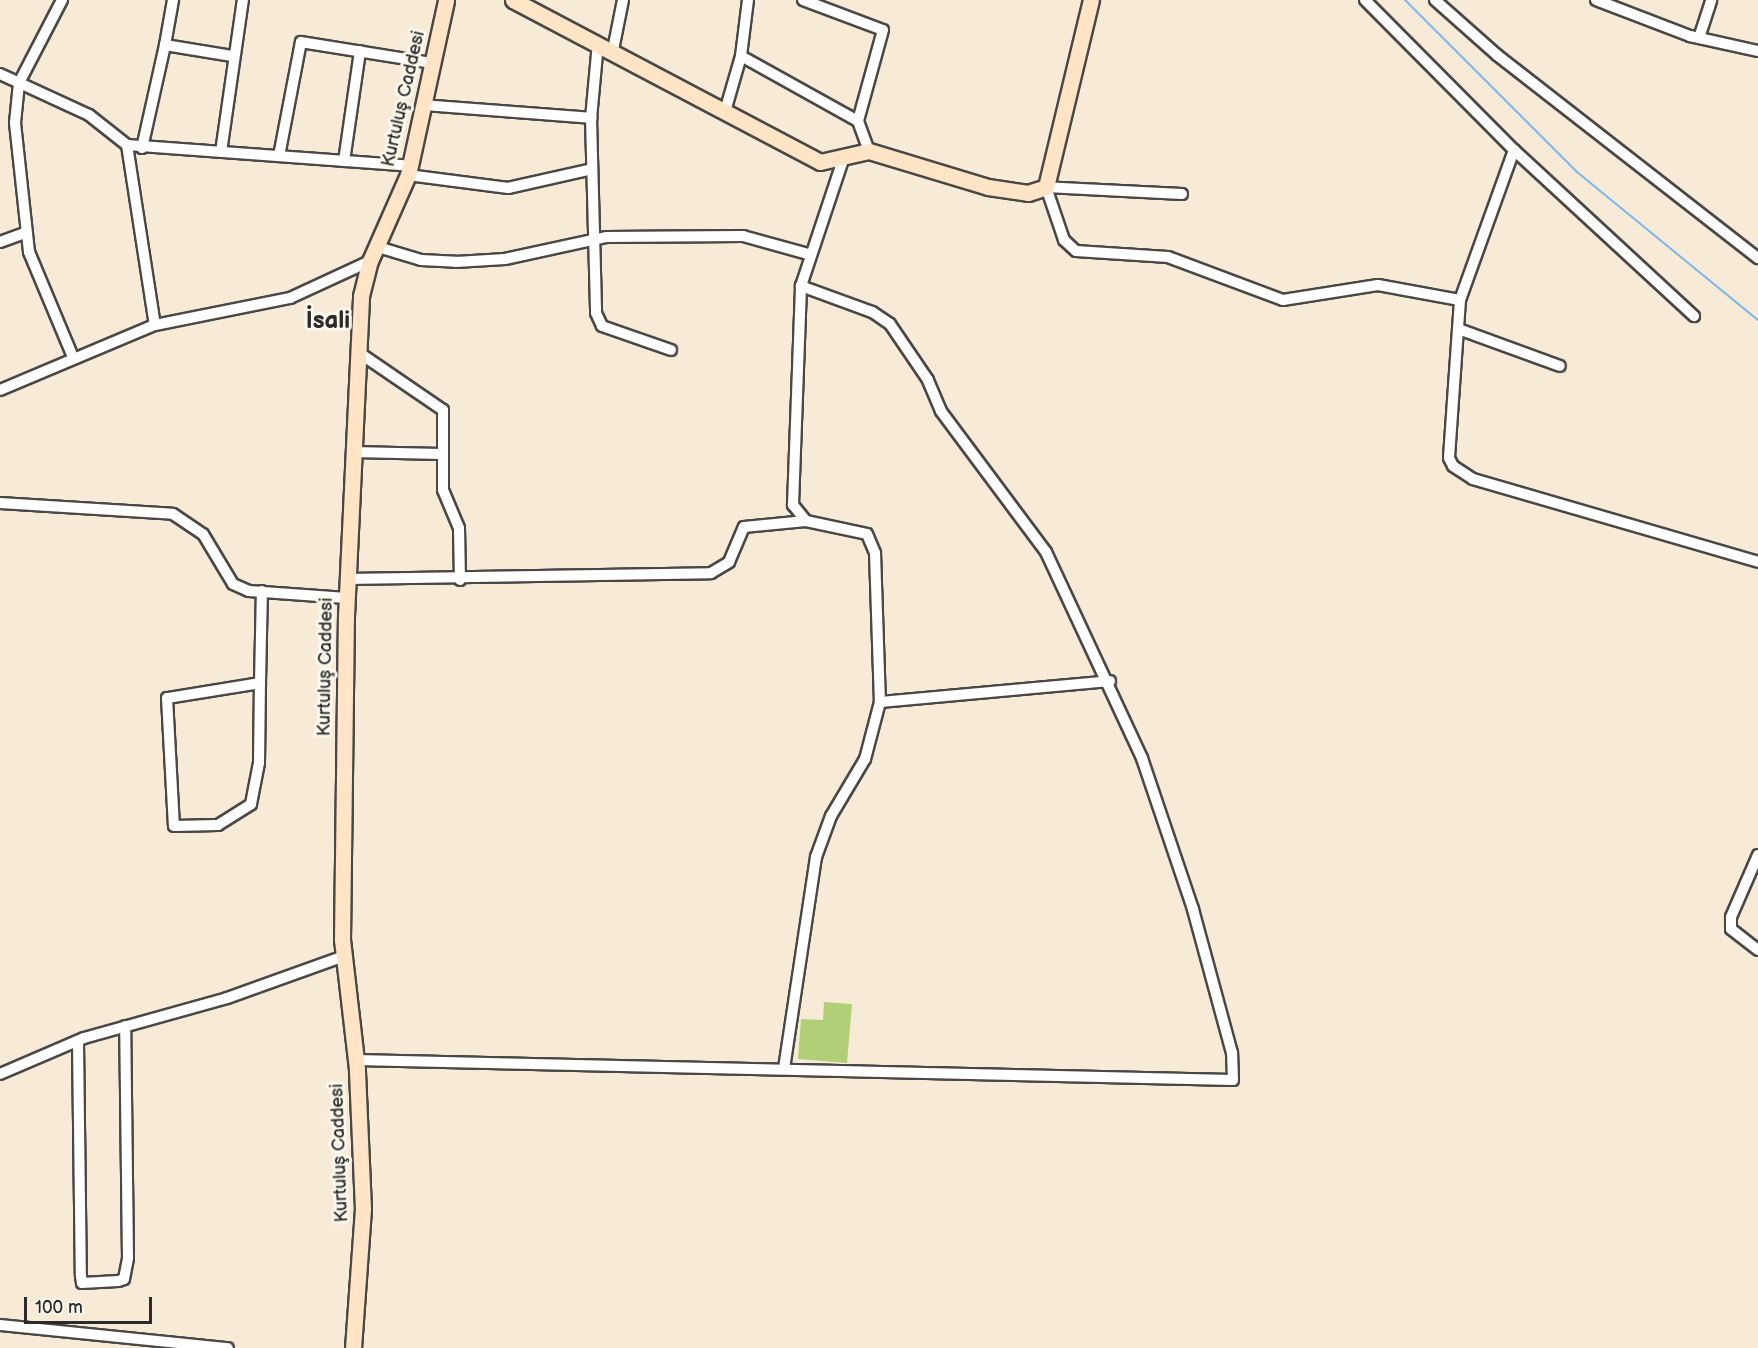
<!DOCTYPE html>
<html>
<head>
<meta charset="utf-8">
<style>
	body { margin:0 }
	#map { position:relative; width:1758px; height:1348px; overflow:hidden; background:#f7ebd7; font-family:"Balsamiq Sans",sans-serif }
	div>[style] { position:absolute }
	.green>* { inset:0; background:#b0cf77 }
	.stream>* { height:2px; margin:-1px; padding:0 1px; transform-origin:1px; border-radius:1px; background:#7cb6ed }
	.roads { filter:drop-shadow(2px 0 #4a4845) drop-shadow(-2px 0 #4a4845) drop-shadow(0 2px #4a4845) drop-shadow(0 -2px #4a4845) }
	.street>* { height:10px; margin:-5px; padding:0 5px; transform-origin:5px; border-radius:5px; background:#fff }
	.secondary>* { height:15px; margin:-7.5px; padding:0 7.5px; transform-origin:7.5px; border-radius:7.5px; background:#ffe4c6 }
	span { translate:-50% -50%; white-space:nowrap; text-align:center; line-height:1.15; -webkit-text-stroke:6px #fbf7ec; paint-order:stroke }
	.street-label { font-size:18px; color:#2b2b2b }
	.district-label { font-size:24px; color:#2b2b2b; font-weight:700 }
	.scale { position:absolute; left:24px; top:1297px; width:128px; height:27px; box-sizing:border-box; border:3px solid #2b2b2b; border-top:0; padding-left:8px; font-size:18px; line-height:21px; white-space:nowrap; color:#2b2b2b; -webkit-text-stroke:4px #fbf7ec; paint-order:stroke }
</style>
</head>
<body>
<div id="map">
	<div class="green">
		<div style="clip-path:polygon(824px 1002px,852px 1004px,847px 1063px,798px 1059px,801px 1019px,823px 1020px)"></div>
	</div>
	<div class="stream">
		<div style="left:1405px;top:0;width:243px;rotate:45deg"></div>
		<div style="left:1577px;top:172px;width:234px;rotate:39.3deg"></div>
	</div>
	<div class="roads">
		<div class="street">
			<div style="left:62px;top:0;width:93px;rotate:117.4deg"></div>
			<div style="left:19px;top:83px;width:40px;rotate:95.7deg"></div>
			<div style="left:15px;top:123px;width:130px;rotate:83.8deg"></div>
			<div style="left:29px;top:252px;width:114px;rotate:67.3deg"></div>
			<div style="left:803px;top:0;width:85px;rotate:20.6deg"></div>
			<div style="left:883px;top:30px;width:94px;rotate:105.4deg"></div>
			<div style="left:858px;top:121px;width:32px;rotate:70deg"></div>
			<div style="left:1365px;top:0;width:211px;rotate:45.2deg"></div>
			<div style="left:1514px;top:150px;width:245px;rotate:42.7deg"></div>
			<div style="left:1435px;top:0;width:83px;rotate:41.6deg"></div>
			<div style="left:1497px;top:55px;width:331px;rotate:37.9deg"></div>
			<div style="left:1596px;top:0;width:101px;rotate:21deg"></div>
			<div style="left:1690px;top:36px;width:70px;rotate:12.4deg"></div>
			<div style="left:1699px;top:38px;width:40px;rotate:-72deg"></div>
			<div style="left:598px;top:43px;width:75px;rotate:95.3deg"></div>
			<div style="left:591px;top:118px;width:195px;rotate:88.5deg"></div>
			<div style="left:596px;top:313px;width:14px;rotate:65deg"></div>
			<div style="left:602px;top:326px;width:73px;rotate:19.2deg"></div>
			<div style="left:165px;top:45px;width:46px;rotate:-79.9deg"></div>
			<div style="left:613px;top:50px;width:51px;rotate:-78.7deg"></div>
			<div style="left:741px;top:56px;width:134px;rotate:29.1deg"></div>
			<div style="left:0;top:74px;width:98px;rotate:24.7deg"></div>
			<div style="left:89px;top:115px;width:48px;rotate:38.3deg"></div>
			<div style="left:127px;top:145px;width:284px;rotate:4.2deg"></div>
			<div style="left:423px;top:105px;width:169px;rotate:4.4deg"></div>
			<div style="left:726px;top:108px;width:54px;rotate:-73.9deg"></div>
			<div style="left:741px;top:56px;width:56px;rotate:-82.9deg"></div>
			<div style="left:127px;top:145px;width:182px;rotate:81.2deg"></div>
			<div style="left:142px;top:148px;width:106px;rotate:-77.4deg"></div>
			<div style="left:165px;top:45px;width:68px;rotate:9.3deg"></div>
			<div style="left:1514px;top:150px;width:159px;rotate:109.8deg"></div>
			<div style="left:1460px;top:300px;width:158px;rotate:94deg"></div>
			<div style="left:1449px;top:458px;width:9px;rotate:63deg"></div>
			<div style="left:1453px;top:466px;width:24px;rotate:33deg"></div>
			<div style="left:1473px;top:479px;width:297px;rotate:16.2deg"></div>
			<div style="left:221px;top:152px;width:154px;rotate:-81.8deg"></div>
			<div style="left:279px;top:156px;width:116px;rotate:-79.1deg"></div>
			<div style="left:301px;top:42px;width:133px;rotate:9.1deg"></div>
			<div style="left:344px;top:161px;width:111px;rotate:-81.7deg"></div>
			<div style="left:408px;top:175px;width:101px;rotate:7.4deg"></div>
			<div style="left:508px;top:188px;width:86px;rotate:-12.7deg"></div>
			<div style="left:1182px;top:194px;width:136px;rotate:-177.1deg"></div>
			<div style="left:1046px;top:187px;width:56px;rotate:71.2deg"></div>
			<div style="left:1064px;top:240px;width:16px;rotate:43deg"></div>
			<div style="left:1076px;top:251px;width:92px;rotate:3.7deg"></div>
			<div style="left:1168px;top:257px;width:123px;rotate:20.5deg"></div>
			<div style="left:1283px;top:300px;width:96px;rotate:-9deg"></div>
			<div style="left:1378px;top:285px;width:83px;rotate:10.4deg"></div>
			<div style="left:0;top:242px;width:27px;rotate:-20deg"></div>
			<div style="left:378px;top:247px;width:45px;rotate:16.8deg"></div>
			<div style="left:421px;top:260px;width:35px;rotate:3deg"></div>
			<div style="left:456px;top:262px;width:49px;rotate:-3.5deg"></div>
			<div style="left:505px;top:259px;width:103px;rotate:-12.3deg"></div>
			<div style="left:606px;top:237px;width:137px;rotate:-0.4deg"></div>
			<div style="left:743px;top:236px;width:67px;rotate:15.5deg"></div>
			<div style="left:1461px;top:330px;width:105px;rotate:20deg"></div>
			<div style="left:358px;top:352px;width:103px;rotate:34.3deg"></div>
			<div style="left:443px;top:410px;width:80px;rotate:90deg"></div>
			<div style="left:443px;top:490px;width:41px;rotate:67.2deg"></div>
			<div style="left:459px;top:528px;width:52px;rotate:88.9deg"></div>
			<div style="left:0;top:390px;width:168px;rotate:-22.8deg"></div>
			<div style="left:155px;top:325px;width:138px;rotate:-11.3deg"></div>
			<div style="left:290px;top:298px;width:88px;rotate:-24.8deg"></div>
			<div style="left:353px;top:452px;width:88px;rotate:1.3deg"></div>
			<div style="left:0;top:503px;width:173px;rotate:3.6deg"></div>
			<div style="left:173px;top:514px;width:36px;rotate:34deg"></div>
			<div style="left:203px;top:534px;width:58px;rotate:59deg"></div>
			<div style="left:233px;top:584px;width:17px;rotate:24deg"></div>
			<div style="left:249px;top:591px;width:98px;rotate:4.1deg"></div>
			<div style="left:806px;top:521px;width:21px;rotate:-129deg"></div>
			<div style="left:793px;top:505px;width:219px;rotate:-87.9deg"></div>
			<div style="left:801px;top:286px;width:133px;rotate:-71.6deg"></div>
			<div style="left:347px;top:579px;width:364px;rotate:-0.9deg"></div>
			<div style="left:711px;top:573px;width:21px;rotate:-31deg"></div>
			<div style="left:729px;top:562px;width:38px;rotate:-67deg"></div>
			<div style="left:744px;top:527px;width:62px;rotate:-5.5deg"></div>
			<div style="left:806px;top:521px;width:62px;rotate:12deg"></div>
			<div style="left:867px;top:534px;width:21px;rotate:67deg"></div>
			<div style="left:875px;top:553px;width:149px;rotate:88.1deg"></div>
			<div style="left:880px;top:702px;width:59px;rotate:104.7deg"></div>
			<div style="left:865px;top:759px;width:66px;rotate:120.8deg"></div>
			<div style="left:831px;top:816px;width:44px;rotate:110.1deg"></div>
			<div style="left:816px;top:857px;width:213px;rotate:98.6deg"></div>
			<div style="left:260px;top:683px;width:94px;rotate:170.8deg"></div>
			<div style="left:167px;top:698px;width:128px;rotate:86.9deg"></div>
			<div style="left:174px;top:826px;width:44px;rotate:-1.3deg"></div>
			<div style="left:218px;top:825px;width:39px;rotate:-32deg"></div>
			<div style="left:251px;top:804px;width:42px;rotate:-79deg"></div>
			<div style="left:259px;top:763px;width:80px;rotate:-89.3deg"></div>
			<div style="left:260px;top:683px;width:92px;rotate:-88.8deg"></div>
			<div style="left:880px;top:702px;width:231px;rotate:-5.2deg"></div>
			<div style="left:1758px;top:855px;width:68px;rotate:113.5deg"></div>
			<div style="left:1731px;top:917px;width:12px;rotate:90deg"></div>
			<div style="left:1731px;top:929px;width:34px;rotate:38deg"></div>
			<div style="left:78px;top:1042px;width:234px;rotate:89.3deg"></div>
			<div style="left:81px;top:1276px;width:7px;rotate:82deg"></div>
			<div style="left:82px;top:1283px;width:36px;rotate:-3deg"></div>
			<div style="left:118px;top:1281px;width:6px;rotate:-18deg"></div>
			<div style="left:124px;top:1279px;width:21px;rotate:-79deg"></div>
			<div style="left:128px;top:1258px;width:232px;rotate:-90.7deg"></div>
			<div style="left:356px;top:1060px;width:877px;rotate:1.31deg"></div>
			<div style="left:1233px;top:1080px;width:27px;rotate:-92deg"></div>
			<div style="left:1232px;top:1053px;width:149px;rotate:-105.2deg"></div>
			<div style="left:1193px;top:909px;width:159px;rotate:-108.7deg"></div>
			<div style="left:1142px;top:758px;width:227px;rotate:-115deg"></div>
			<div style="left:1046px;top:552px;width:176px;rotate:-126.7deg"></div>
			<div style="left:941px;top:411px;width:34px;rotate:-113deg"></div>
			<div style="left:928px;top:380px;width:68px;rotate:-124.2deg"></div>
			<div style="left:890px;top:324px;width:22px;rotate:-146deg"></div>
			<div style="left:872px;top:312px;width:76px;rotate:-159.9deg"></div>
			<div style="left:0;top:1074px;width:91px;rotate:-23.2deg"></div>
			<div style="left:84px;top:1038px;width:148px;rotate:-15.6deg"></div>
			<div style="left:227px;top:998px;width:124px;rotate:-19.7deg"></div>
			<div style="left:0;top:1325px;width:229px;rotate:5.8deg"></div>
		</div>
		<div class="secondary">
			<div style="left:513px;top:0;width:347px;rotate:27.8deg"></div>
			<div style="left:820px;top:162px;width:50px;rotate:-12.7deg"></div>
			<div style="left:869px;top:151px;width:124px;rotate:16.8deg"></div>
			<div style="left:988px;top:187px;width:40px;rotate:8.5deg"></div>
			<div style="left:1028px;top:193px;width:19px;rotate:-18deg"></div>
			<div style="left:1046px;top:187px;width:192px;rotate:-76.5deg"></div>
			<div style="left:353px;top:1348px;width:139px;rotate:-85.9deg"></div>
			<div style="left:363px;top:1209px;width:140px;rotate:-92.5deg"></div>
			<div style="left:357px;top:1069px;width:130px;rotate:-96.6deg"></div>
			<div style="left:342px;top:940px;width:324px;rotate:-89.3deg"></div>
			<div style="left:346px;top:616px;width:320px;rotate:-87.3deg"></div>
			<div style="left:361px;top:296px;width:36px;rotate:-76deg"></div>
			<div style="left:370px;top:261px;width:94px;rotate:-66.2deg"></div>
			<div style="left:408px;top:175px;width:179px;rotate:-77.7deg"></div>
		</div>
	</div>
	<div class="street-label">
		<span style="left:404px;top:99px;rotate:-77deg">Kurtuluş Caddesi</span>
		<span style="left:326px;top:667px;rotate:-89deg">Kurtuluş Caddesi</span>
		<span style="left:340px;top:1153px;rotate:-92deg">Kurtuluş Caddesi</span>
	</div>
	<div class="district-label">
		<span style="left:328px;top:321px">İsali</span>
	</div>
	<div class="scale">100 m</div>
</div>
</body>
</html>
